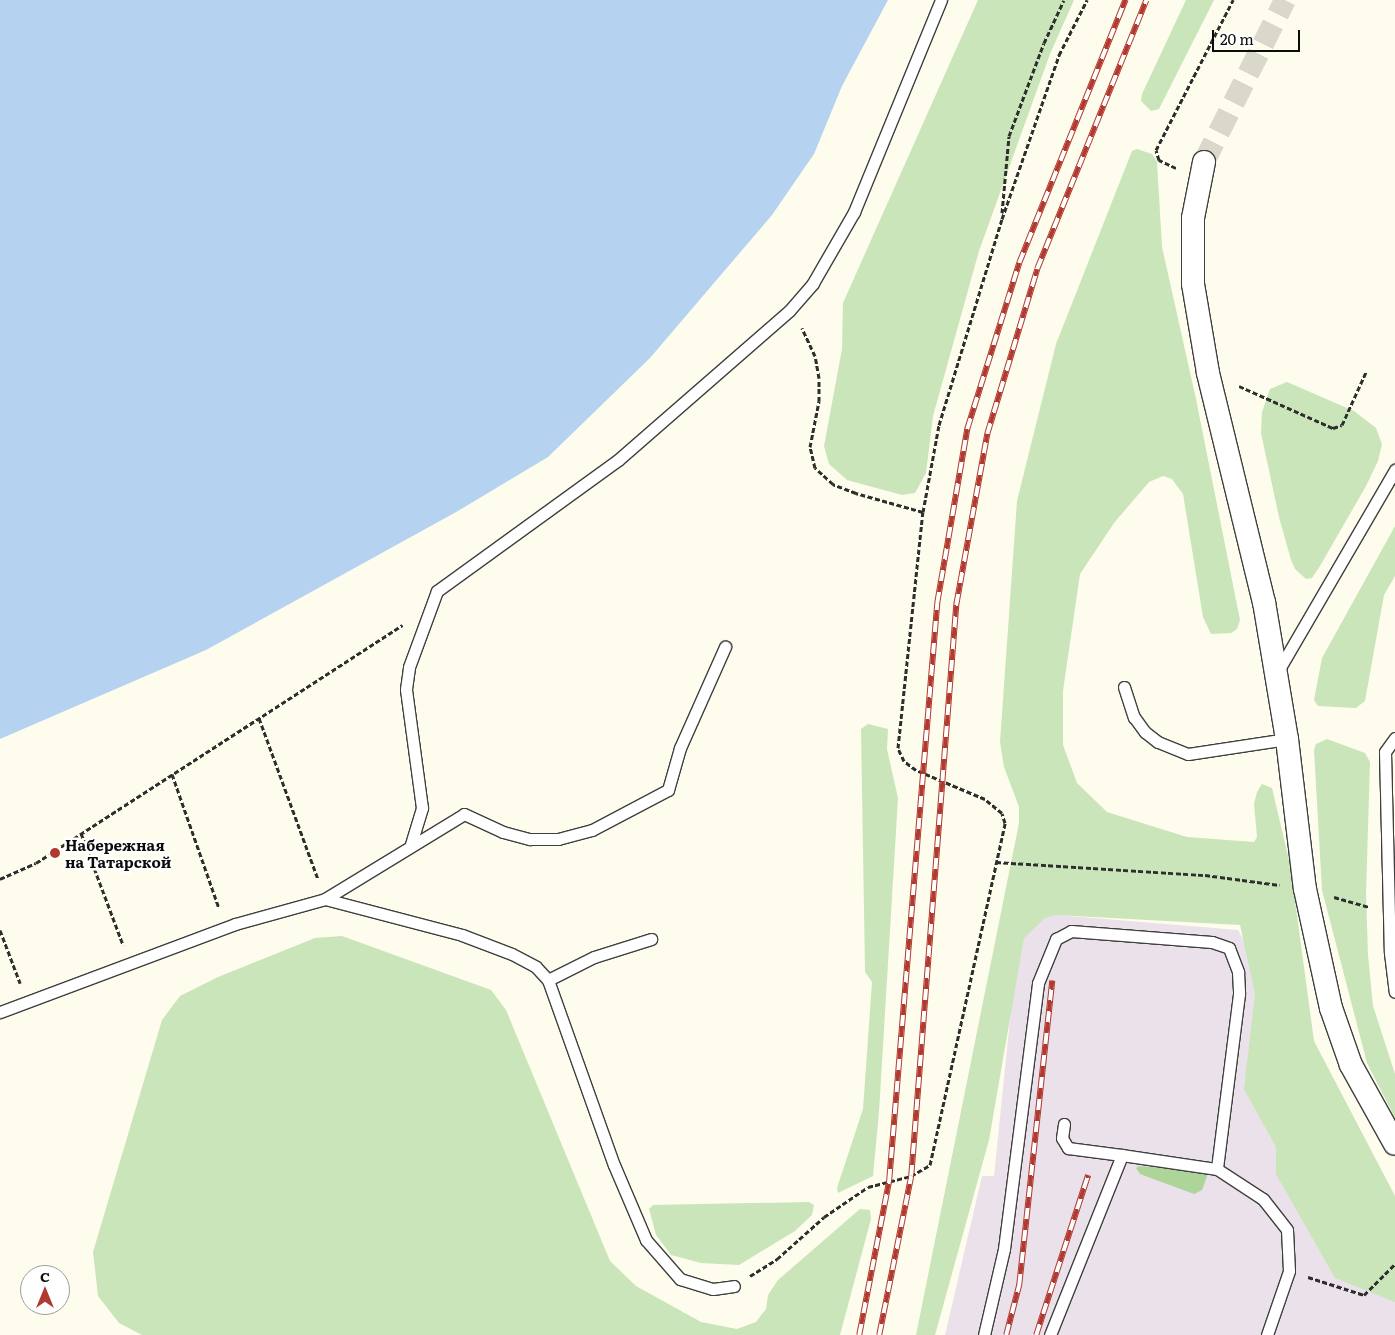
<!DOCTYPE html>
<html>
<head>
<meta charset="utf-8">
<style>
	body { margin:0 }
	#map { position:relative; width:1395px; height:1335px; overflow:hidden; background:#fefced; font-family:Literata,serif }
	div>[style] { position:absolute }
	.industrial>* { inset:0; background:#eae1ea }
	.green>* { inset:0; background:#cae5b9 }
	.forest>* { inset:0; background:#add59a }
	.water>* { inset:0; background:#b5d3f1 }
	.minor-tunnel>* { height:22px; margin-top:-11px; transform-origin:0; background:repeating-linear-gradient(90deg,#dad8cb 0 22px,transparent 0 33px) }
	.path>* { height:3px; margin-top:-1.5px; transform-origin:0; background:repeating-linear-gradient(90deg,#2e2e2e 0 5px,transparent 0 7.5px) }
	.roads { filter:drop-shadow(1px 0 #3f3f3f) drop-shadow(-1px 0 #3f3f3f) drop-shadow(0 1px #3f3f3f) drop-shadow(0 -1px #3f3f3f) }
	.service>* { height:11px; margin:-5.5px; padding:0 5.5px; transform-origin:5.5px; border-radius:5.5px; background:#fff }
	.minor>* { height:22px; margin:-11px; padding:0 11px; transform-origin:11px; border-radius:11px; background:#fff }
	.rail>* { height:5.5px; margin-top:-2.75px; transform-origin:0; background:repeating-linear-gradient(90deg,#fff 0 11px,#b1392f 0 22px); box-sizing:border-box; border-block:1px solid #b1392f }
	.dots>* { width:14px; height:14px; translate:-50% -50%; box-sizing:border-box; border:2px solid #fff; border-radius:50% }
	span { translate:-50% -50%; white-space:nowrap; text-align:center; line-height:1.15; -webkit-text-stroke:5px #fff; paint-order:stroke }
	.poi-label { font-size:15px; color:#0c0c0c; font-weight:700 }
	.left { translate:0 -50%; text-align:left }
	.north { position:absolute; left:20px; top:1265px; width:50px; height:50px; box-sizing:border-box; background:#fff; border:1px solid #9e9e9e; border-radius:50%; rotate:0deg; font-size:14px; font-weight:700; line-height:20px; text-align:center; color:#0c0c0c }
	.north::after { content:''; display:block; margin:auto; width:18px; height:22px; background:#b1392f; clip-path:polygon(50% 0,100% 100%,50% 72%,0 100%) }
	.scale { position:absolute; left:1212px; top:30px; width:88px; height:22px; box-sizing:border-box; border:2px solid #0c0c0c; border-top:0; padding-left:6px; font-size:15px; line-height:18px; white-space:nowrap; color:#0c0c0c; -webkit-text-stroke:4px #fff; paint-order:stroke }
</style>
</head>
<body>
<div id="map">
	<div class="industrial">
		<div style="clip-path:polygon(1021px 912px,1238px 930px,1395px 1218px,1395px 1335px,945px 1335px,982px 1176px,994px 1176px)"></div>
	</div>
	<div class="green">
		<div style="clip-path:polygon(978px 0,1074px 0,1050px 54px,979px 251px,933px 416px,926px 473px,915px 493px,902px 495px,847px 480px,829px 464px,824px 446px,842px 349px,843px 303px)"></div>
		<div style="clip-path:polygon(1186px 0,1214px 0,1159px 109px,1151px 111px,1141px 101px,1142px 94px)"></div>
		<div style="clip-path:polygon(1137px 149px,1152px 154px,1157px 162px,1162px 247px,1196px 399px,1240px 620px,1237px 629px,1231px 633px,1211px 634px,1203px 617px,1183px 494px,1172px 479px,1163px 476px,1149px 482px,1114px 523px,1080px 574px,1063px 691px,1063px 745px,1077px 783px,1107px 812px,1187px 837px,1254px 842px,1257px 837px,1254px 804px,1257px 792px,1262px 784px,1272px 788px,1290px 864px,1314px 1041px,1395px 1196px,1395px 1302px,1335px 1278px,1276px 1174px,1276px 1147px,1244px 1089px,1255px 994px,1240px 925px,1056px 915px,1045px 918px,1024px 938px,989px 1140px,935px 1335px,916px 1335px,1019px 823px,1019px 807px,1004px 767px,1000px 742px,1017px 501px,1056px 344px,1132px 151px)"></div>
		<div style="clip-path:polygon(1287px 382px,1354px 411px,1376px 428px,1382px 444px,1378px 461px,1366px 486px,1320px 566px,1312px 578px,1306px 579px,1295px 569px,1291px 560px,1279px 517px,1261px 433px,1262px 412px,1270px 389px)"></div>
		<div style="clip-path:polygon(1395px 526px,1395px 576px,1384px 595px,1365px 701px,1356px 708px,1318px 706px,1314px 700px,1322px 658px)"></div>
		<div style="clip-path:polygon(868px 724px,888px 729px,887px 749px,898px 798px,879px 1112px,873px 1176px,838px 1193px,837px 1188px,863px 1109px,872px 982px,865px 972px,861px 729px)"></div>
		<div style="clip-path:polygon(1327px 739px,1365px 753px,1370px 762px,1366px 895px,1368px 955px,1373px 1006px,1395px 1074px,1395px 1118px,1367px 1063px,1322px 890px,1314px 750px,1316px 744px)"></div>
		<div style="clip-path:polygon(342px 936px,491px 990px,506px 1010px,610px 1261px,636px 1286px,701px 1322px,737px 1329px,756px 1322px,766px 1309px,768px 1295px,778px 1280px,860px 1209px,870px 1210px,871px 1219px,840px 1335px,142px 1335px,119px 1323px,98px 1296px,93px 1252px,162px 1020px,180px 996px,218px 977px,315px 938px)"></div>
		<div style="clip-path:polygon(809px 1202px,814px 1205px,812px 1215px,795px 1231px,739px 1265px,701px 1263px,671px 1255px,656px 1235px,649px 1209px,653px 1205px)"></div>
	</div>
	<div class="forest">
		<div style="clip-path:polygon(1139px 1166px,1205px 1171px,1207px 1176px,1202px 1190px,1194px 1194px,1140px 1174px,1136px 1168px)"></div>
	</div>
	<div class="water">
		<div style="clip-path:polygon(0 0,888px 0,842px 86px,814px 154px,772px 215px,650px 358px,548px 457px,458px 511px,206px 650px,0 739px)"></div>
	</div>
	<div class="minor-tunnel">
		<div style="left:1204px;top:162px;width:181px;rotate:-63.4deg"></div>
	</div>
	<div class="path">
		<div style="left:1176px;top:168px;width:19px;rotate:-155deg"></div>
		<div style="left:1159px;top:160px;width:10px;rotate:-107deg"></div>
		<div style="left:1156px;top:150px;width:169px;rotate:-62.8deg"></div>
		<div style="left:1002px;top:213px;width:77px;rotate:-84.8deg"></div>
		<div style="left:1009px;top:136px;width:99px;rotate:-69.4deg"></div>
		<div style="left:1044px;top:43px;width:47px;rotate:-65.1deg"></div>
		<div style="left:1239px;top:386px;width:103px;rotate:24.1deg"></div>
		<div style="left:1333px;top:428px;width:9px;rotate:-18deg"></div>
		<div style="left:1342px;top:425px;width:58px;rotate:-65.6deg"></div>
		<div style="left:923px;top:512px;width:88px;rotate:-79.6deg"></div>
		<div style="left:939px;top:425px;width:215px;rotate:-73deg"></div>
		<div style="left:1002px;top:219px;width:174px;rotate:-70.8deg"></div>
		<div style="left:1059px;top:55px;width:62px;rotate:-63deg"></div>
		<div style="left:259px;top:718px;width:171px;rotate:69.9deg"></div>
		<div style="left:172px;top:774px;width:142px;rotate:70.7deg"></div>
		<div style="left:81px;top:833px;width:120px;rotate:69.4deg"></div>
		<div style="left:996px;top:862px;width:209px;rotate:3.6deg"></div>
		<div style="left:1205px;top:875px;width:75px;rotate:7.7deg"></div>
		<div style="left:0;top:879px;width:39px;rotate:-24deg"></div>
		<div style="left:36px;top:863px;width:437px;rotate:-33deg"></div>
		<div style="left:1334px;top:897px;width:36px;rotate:16deg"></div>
		<div style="left:0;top:930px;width:57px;rotate:69.3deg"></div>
		<div style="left:750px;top:1276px;width:32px;rotate:-32deg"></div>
		<div style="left:777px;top:1259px;width:63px;rotate:-41.8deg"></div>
		<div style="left:824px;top:1217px;width:53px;rotate:-34.3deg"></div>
		<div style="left:868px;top:1187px;width:44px;rotate:-14.3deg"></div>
		<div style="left:911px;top:1176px;width:22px;rotate:-30deg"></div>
		<div style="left:930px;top:1165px;width:350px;rotate:-77.6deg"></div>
		<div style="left:1005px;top:823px;width:10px;rotate:-107deg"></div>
		<div style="left:1002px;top:813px;width:22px;rotate:-141deg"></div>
		<div style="left:985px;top:799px;width:75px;rotate:-157.2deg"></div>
		<div style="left:916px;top:770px;width:15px;rotate:-143deg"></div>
		<div style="left:904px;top:761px;width:14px;rotate:-115deg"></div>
		<div style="left:898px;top:748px;width:237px;rotate:-84deg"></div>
		<div style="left:923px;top:512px;width:70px;rotate:-164.2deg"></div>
		<div style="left:856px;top:493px;width:25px;rotate:-159deg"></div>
		<div style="left:833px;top:484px;width:24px;rotate:-138deg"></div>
		<div style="left:815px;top:468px;width:22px;rotate:-103deg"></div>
		<div style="left:810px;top:447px;width:47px;rotate:-78.9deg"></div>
		<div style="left:819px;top:401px;width:23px;rotate:-90deg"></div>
		<div style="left:819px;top:378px;width:22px;rotate:-100deg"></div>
		<div style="left:815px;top:356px;width:31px;rotate:-115deg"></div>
		<div style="left:1308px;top:1277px;width:59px;rotate:17.8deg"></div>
		<div style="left:1364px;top:1295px;width:44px;rotate:-45deg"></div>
	</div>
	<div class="roads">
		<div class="service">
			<div style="left:1278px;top:671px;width:233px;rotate:-59.8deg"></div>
			<div style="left:1124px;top:687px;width:32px;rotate:72deg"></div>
			<div style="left:1134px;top:717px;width:19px;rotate:54deg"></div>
			<div style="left:1145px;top:732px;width:16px;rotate:38deg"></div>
			<div style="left:1158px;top:742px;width:32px;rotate:22deg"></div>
			<div style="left:1188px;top:754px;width:100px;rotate:-8.6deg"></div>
			<div style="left:1395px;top:738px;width:17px;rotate:126deg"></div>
			<div style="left:1385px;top:752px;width:201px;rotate:88.6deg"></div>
			<div style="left:1390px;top:953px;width:39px;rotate:83deg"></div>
			<div style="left:411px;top:844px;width:38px;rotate:-73deg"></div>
			<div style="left:422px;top:808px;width:120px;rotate:-97.7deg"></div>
			<div style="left:406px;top:689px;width:22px;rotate:-82deg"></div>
			<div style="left:409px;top:667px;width:81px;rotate:-69.8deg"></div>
			<div style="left:437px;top:591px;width:223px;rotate:-35.9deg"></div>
			<div style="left:618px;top:460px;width:227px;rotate:-41.1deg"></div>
			<div style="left:789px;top:311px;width:37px;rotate:-49deg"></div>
			<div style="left:813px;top:283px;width:82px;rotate:-60deg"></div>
			<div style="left:854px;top:212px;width:229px;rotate:-67.7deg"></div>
			<div style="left:325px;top:899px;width:142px;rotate:14.7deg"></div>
			<div style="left:462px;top:935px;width:53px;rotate:20.8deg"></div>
			<div style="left:512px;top:954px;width:27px;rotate:28deg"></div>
			<div style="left:536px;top:967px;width:18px;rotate:47deg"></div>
			<div style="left:548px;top:980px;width:196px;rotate:70.4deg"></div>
			<div style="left:614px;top:1165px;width:82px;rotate:66.9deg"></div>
			<div style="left:646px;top:1240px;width:52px;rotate:48.9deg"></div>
			<div style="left:680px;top:1279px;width:34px;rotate:17deg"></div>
			<div style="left:713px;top:1289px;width:21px;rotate:-8deg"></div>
			<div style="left:548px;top:980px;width:51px;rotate:-26.6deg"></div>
			<div style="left:594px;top:957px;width:60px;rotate:-17.5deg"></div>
			<div style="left:0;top:1012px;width:251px;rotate:-20.5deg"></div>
			<div style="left:235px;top:924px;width:93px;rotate:-15.5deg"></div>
			<div style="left:325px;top:899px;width:163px;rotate:-31.4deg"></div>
			<div style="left:464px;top:814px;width:43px;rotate:24.8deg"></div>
			<div style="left:503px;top:832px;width:28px;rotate:15deg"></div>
			<div style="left:530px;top:839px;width:28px"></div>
			<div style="left:558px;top:839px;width:35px;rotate:-15deg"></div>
			<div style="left:592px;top:830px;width:86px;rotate:-27.8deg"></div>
			<div style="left:668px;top:790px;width:44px;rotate:-74.1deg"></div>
			<div style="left:680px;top:748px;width:111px;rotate:-66deg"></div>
			<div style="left:1064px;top:1124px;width:14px;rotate:98deg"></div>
			<div style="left:1062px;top:1138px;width:12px;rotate:59deg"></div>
			<div style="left:1068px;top:1148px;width:54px;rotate:7.4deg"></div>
			<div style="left:984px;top:1335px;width:88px;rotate:-76.9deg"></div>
			<div style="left:1004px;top:1249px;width:268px;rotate:-82.7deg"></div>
			<div style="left:1038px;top:983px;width:48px;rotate:-67.8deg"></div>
			<div style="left:1056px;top:939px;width:17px;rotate:-28deg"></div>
			<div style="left:1071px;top:931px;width:141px;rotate:4.5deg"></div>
			<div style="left:1212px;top:942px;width:18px;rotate:19deg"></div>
			<div style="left:1229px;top:948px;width:26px;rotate:69deg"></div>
			<div style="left:1238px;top:972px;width:22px;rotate:87deg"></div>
			<div style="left:1239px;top:994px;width:176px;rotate:97.2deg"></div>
			<div style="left:1217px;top:1169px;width:55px;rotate:33.1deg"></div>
			<div style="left:1263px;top:1199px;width:39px;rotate:52deg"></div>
			<div style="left:1287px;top:1230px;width:41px;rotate:87.2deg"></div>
			<div style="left:1289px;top:1271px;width:68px;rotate:109deg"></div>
			<div style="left:1050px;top:1335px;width:194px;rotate:-68.2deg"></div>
			<div style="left:1122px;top:1155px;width:96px;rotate:8.4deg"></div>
		</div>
		<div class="minor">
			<div style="left:1204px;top:162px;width:57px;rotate:101.1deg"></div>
			<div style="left:1193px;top:218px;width:66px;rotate:90deg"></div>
			<div style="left:1193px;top:284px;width:90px;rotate:80.4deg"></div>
			<div style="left:1208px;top:373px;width:236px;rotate:76.3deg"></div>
			<div style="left:1264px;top:602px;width:139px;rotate:80.5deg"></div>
			<div style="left:1287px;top:739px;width:151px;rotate:83.2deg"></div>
			<div style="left:1305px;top:889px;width:122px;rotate:77.7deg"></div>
			<div style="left:1331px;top:1008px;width:60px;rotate:70.7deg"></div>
			<div style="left:1351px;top:1065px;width:90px;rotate:60.9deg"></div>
		</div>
	</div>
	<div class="rail">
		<div style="left:859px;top:1335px;width:158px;rotate:-79deg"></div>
		<div style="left:889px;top:1180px;width:579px;rotate:-85.24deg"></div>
		<div style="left:937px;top:603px;width:177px;rotate:-80.2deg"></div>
		<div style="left:967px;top:429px;width:174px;rotate:-72.6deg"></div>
		<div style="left:1019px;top:263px;width:284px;rotate:-68deg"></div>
		<div style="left:879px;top:1335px;width:162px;rotate:-78.6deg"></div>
		<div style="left:911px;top:1176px;width:573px;rotate:-85.49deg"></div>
		<div style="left:956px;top:605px;width:174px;rotate:-79.7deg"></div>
		<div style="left:987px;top:434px;width:172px;rotate:-73.1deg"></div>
		<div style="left:1037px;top:269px;width:290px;rotate:-67.9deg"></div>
		<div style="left:1006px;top:1335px;width:52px;rotate:-75.4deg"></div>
		<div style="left:1019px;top:1285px;width:306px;rotate:-83.8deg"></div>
		<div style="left:1036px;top:1335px;width:168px;rotate:-72deg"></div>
	</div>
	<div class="dots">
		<div style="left:55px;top:853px;background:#b1392f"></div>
	</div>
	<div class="poi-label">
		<span class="left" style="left:65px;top:853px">Набережная<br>на Татарской</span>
	</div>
	<div class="north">С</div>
	<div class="scale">20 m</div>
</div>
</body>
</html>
